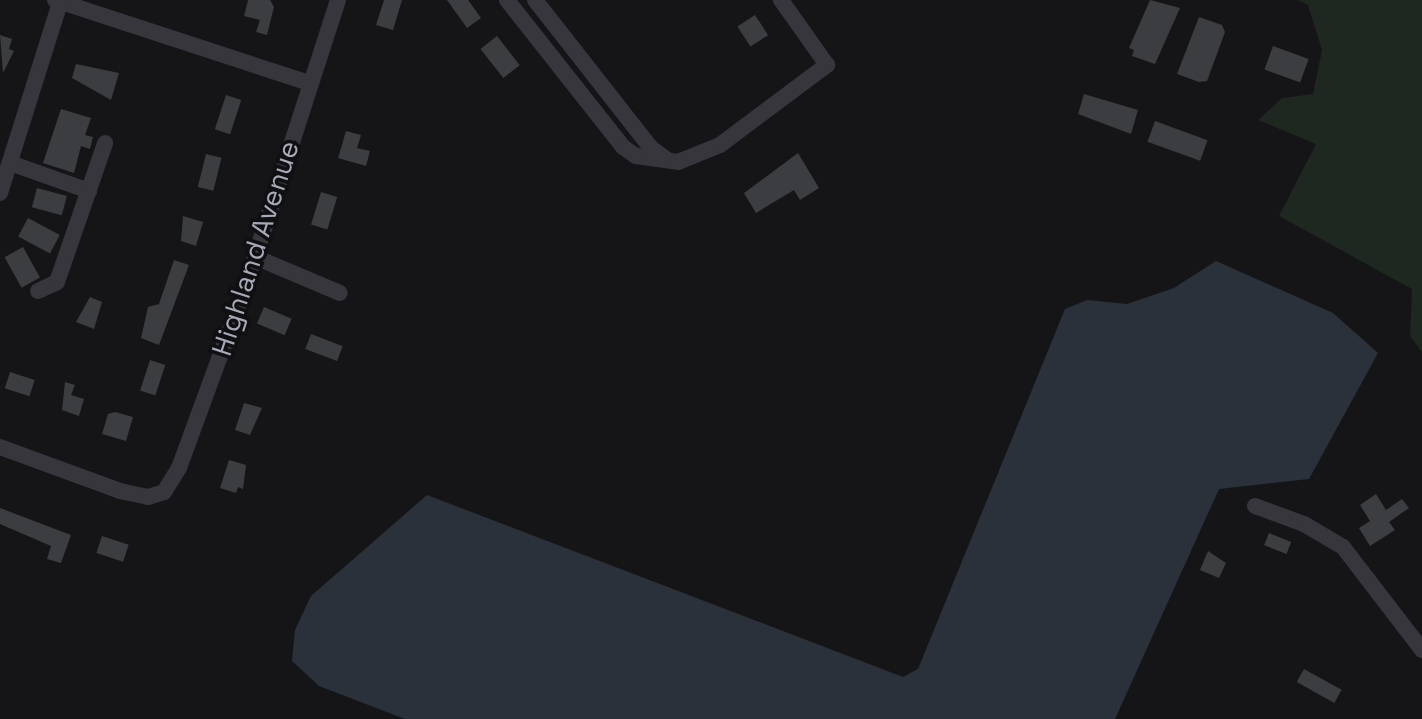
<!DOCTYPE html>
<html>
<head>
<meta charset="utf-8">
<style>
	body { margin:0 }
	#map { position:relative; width:1422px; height:719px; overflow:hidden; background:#151517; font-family:"Space Grotesk",sans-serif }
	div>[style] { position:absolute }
	.green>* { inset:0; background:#1f2721 }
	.water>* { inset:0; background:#2b313b }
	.building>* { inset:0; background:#3c3d41; transform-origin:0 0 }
	.minor>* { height:16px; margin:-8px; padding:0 8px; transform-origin:8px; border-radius:8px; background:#36363c }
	span { translate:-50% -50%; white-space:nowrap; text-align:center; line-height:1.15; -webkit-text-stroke:7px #101012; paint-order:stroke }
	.street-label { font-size:28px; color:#a6a9b7 }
</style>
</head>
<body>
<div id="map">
	<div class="green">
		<div style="clip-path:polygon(1298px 0,1422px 0,1422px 352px,1410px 336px,1412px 289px,1279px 216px,1316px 144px,1258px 120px,1282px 98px,1313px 94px,1322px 50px,1308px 5px)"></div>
	</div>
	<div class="water">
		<div style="clip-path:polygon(1216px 261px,1333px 313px,1378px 353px,1309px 479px,1219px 489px,1115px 719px,405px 719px,319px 686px,292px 661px,295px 630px,311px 596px,427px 495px,903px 677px,918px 669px,1065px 309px,1087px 300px,1127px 304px,1174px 288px)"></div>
	</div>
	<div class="building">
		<div style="clip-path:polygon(248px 0,270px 0,274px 7px,267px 35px,256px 32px,260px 20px,244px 16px)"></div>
		<div style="clip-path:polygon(384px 0,402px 0,393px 30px,376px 25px)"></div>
		<div style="clip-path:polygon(447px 0,468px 0,481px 18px,467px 28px)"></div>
		<div style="clip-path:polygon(1150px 0,1180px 8px,1155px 64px,1132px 56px,1134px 50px,1129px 48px)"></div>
		<div style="left:755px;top:15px;width:24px;height:21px;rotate:57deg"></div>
		<div style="clip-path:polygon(1199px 17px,1222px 25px,1225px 32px,1207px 81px,1199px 82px,1177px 74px)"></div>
		<div style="clip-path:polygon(0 35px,12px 39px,9px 49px,14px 51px,3px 73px)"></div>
		<div style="left:497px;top:36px;width:37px;height:21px;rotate:52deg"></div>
		<div style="left:1273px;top:46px;width:38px;height:25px;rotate:20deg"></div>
		<div style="clip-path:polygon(76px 64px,119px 73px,111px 100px,72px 78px)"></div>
		<div style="clip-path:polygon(1084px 94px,1138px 110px,1131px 134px,1078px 114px)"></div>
		<div style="left:226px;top:95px;width:16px;height:36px;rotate:18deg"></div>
		<div style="clip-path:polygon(61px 109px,91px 118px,85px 135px,93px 137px,90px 149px,81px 146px,74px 173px,43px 163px)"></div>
		<div style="left:1155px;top:121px;width:56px;height:22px;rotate:20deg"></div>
		<div style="clip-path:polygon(346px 131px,361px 135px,357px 148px,370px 151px,366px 166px,338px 158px)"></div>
		<div style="clip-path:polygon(798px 153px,819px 188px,800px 200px,794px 190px,756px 213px,744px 193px)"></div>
		<div style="left:206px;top:154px;width:16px;height:34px;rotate:14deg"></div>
		<div style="left:37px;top:188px;width:31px;height:20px;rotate:15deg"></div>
		<div style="left:321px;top:192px;width:17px;height:34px;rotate:17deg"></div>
		<div style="clip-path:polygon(183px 216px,203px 222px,196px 246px,181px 241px)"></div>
		<div style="left:28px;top:218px;width:36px;height:21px;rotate:28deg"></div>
		<div style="left:23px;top:247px;width:35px;height:21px;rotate:61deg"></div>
		<div style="clip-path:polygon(174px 260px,189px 265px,159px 345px,141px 338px,148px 307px,159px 304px)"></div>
		<div style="clip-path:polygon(90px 297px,102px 302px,94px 329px,76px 322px)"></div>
		<div style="left:264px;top:307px;width:30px;height:18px;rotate:23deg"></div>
		<div style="left:311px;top:334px;width:34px;height:16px;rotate:21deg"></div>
		<div style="left:150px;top:360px;width:16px;height:32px;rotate:18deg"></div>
		<div style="left:10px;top:372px;width:26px;height:17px;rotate:18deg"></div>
		<div style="clip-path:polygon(65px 382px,75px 385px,71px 395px,84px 399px,79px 416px,62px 410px)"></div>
		<div style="clip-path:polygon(244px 403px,262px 408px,250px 435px,235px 430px)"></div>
		<div style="clip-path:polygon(115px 412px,133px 417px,126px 441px,102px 434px,108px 414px)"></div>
		<div style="clip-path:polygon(229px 460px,246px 465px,243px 489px,238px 487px,236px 493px,220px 488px)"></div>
		<div style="clip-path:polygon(1376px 494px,1386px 510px,1402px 499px,1409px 508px,1389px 522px,1395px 530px,1370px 546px,1359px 528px,1370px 521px,1360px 505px)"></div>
		<div style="clip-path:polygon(0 508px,71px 535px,61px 563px,47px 559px,51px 546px,0 524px)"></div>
		<div style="left:1269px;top:533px;width:24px;height:13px;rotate:22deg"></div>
		<div style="left:102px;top:536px;width:28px;height:18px;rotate:18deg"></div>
		<div style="clip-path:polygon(1208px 551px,1226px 563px,1219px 578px,1200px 570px)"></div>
		<div style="left:1304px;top:669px;width:43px;height:15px;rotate:29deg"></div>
	</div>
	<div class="minor">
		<div style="left:55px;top:0;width:267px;rotate:18.1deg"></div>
		<div style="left:507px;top:0;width:187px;rotate:51.7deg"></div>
		<div style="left:623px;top:147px;width:16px;rotate:35deg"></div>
		<div style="left:636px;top:156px;width:42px;rotate:8.1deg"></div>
		<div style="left:678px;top:162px;width:45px;rotate:-22deg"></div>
		<div style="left:720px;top:145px;width:134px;rotate:-36.8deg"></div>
		<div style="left:827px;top:65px;width:80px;rotate:-125.3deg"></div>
		<div style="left:535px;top:0;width:188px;rotate:51.9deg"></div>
		<div style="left:651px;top:148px;width:19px;rotate:36deg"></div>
		<div style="left:10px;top:163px;width:84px;rotate:19.5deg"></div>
		<div style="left:0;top:193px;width:202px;rotate:-72.5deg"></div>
		<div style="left:255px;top:257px;width:92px;rotate:23deg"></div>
		<div style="left:38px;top:291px;width:21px;rotate:-25deg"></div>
		<div style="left:57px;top:282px;width:147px;rotate:-70.9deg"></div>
		<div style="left:0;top:447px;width:128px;rotate:20.1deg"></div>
		<div style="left:120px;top:491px;width:29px;rotate:12deg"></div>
		<div style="left:148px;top:497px;width:17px;rotate:-17deg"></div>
		<div style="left:164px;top:492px;width:28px;rotate:-58deg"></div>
		<div style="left:179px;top:468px;width:192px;rotate:-69.9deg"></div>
		<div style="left:245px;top:288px;width:303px;rotate:-72.1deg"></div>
		<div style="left:1255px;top:506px;width:52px;rotate:20.2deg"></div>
		<div style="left:1304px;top:524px;width:45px;rotate:30.5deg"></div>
		<div style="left:1343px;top:547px;width:130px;rotate:52.5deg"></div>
	</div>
	<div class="street-label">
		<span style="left:255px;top:248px;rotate:-72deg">Highland Avenue</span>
	</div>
</div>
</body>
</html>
